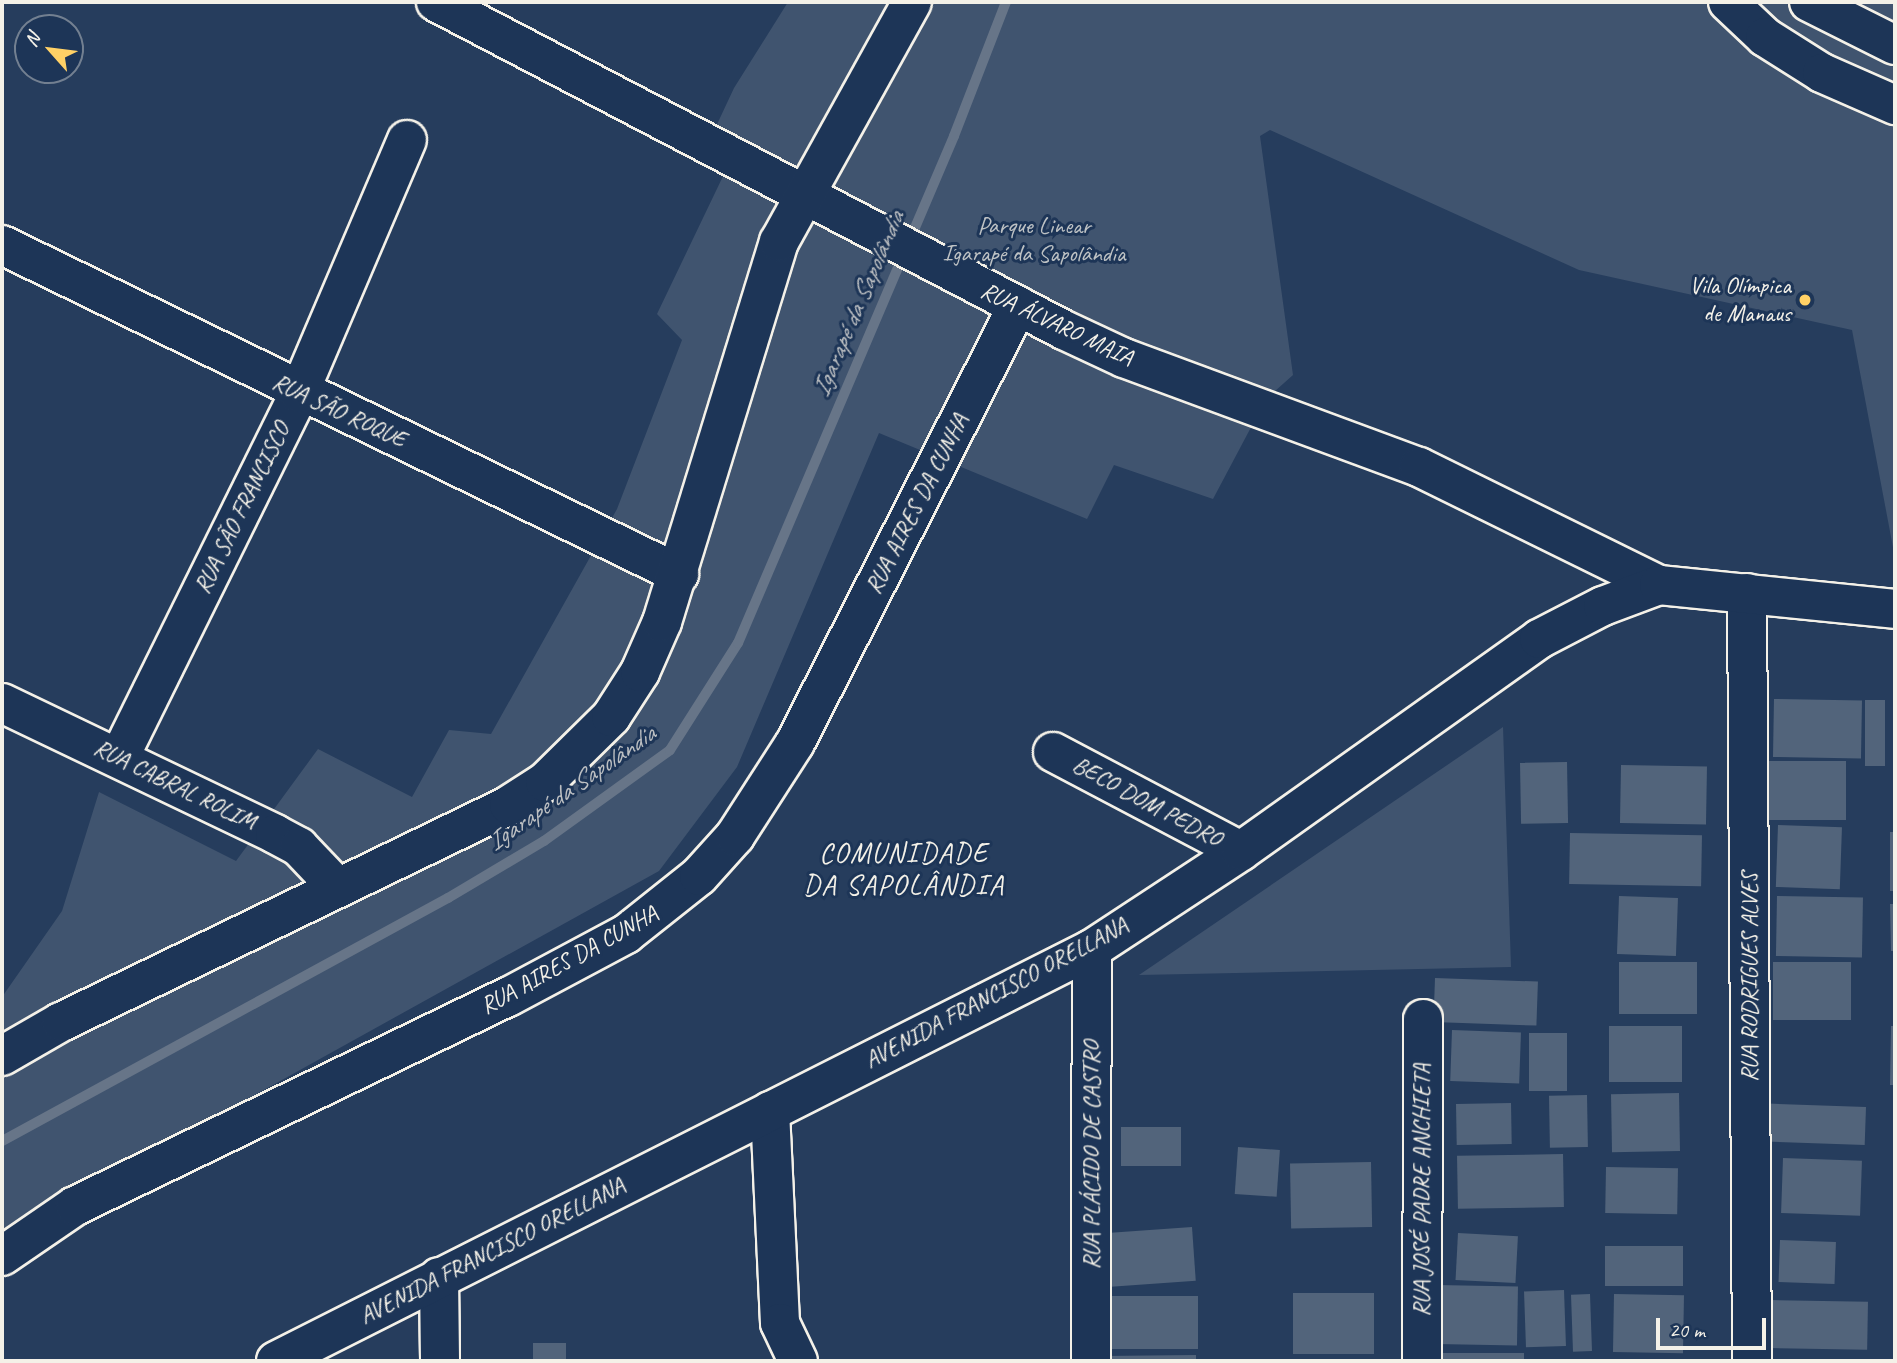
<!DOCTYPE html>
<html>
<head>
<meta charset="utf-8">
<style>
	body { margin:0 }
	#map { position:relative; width:1897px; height:1363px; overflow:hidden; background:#263d5d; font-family:Caveat,sans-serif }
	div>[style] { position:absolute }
	.green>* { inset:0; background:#40546f }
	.stream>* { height:10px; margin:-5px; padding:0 5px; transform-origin:5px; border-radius:5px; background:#677588 }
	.building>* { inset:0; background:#52647b; transform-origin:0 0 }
	.roads { filter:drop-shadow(2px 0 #f4f1e8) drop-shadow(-2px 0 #f4f1e8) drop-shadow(0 2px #f4f1e8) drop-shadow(0 -2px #f4f1e8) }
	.minor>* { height:38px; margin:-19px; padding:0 19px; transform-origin:19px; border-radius:19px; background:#1d3557 }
	.dots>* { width:19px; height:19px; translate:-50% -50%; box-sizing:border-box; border:4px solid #1d3557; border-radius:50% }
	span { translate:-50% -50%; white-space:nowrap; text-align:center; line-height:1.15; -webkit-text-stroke:6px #1d3557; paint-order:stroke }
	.park-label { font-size:24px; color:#bec2c4 }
	.poi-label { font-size:24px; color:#f4f1e8 }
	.right { translate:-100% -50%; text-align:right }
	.street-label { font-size:24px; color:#f4f1e8 }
	.water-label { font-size:26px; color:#bcbfc2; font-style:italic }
	.quarter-label { font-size:28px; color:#f4f1e8; letter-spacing:2px }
	.frame { position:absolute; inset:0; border:4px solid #f4f1e8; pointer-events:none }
	.north { position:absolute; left:14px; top:14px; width:70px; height:70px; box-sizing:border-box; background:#1d3557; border:2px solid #738091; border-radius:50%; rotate:298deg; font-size:19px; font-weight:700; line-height:28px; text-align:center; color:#f4f1e8 }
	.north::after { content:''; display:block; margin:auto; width:24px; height:32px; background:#ffd166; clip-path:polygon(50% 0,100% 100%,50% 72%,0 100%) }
	.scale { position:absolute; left:1656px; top:1318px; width:110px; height:32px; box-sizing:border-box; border:4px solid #f4f1e8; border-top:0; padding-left:9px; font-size:21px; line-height:24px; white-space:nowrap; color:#f4f1e8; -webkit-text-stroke:5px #1d3557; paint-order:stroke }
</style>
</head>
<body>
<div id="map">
	<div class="green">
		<div style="clip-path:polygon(788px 2px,1895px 2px,1895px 558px,1852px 330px,1579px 270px,1270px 130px,1260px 136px,1293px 375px,1266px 399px,1213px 499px,1114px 465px,1087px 519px,879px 433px,737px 767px,659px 871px,2px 1235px,2px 997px,62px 911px,99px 792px,236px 861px,318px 749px,412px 797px,449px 730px,491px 734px,617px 509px,682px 340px,657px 314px,737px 147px,712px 135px,734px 88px)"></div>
		<div style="clip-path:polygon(1503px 727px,1511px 967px,1139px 975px)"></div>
	</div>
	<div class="stream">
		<div style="left:2px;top:1141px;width:508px;rotate:-28.58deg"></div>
		<div style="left:448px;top:898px;width:112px;rotate:-30.7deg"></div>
		<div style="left:544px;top:841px;width:155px;rotate:-35.8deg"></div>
		<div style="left:670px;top:750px;width:127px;rotate:-57.6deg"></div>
		<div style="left:738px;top:643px;width:551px;rotate:-66.92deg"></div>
		<div style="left:954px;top:136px;width:144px;rotate:-68.8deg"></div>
	</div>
	<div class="building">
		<div style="left:1774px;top:699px;width:88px;height:58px;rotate:1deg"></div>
		<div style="left:1865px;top:700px;width:20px;height:66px"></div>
		<div style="left:1846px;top:761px;width:59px;height:78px;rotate:90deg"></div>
		<div style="left:1567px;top:762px;width:61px;height:47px;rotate:89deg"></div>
		<div style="left:1621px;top:765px;width:86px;height:58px;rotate:1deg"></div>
		<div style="left:1778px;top:825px;width:64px;height:62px;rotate:2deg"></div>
		<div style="left:1890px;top:832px;width:5px;height:59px"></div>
		<div style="left:1570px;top:833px;width:132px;height:51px;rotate:1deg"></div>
		<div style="left:1619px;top:896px;width:59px;height:58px;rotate:2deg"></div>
		<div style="left:1777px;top:896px;width:86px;height:60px;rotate:1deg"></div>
		<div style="clip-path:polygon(1890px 904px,1895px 904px,1895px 951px,1891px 951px)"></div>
		<div style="left:1619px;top:962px;width:78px;height:52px"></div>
		<div style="left:1851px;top:962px;width:58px;height:78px;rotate:90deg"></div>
		<div style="left:1435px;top:978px;width:103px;height:44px;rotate:2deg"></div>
		<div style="left:1609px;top:1026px;width:73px;height:56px"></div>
		<div style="clip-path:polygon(1891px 1026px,1895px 1026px,1895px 1085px,1890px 1085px)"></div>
		<div style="left:1452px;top:1030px;width:69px;height:51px;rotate:2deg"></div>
		<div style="left:1529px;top:1033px;width:38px;height:58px"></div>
		<div style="left:1679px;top:1093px;width:58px;height:68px;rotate:89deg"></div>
		<div style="left:1587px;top:1095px;width:52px;height:38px;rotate:89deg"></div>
		<div style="left:1511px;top:1103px;width:41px;height:55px;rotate:89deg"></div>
		<div style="left:1866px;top:1107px;width:38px;height:98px;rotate:92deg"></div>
		<div style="left:1181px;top:1127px;width:39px;height:60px;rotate:90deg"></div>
		<div style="left:1238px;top:1147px;width:42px;height:47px;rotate:4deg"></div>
		<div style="left:1563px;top:1154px;width:53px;height:106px;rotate:89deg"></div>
		<div style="left:1783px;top:1158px;width:79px;height:55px;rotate:2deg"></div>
		<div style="left:1371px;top:1162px;width:65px;height:81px;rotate:89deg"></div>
		<div style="left:1606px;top:1167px;width:72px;height:46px;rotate:1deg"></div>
		<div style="left:1192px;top:1227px;width:54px;height:92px;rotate:86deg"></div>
		<div style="left:1458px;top:1233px;width:60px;height:47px;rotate:3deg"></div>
		<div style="left:1780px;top:1240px;width:56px;height:42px;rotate:2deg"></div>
		<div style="left:1605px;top:1246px;width:78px;height:40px"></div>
		<div style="left:1437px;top:1285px;width:81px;height:59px;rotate:1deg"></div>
		<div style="left:1564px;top:1290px;width:56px;height:40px;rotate:88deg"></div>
		<div style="left:1374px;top:1293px;width:61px;height:81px;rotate:90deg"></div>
		<div style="left:1590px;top:1294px;width:57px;height:19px;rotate:88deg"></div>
		<div style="left:1614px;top:1294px;width:70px;height:58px;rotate:1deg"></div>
		<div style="left:1198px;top:1296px;width:53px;height:96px;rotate:90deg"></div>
		<div style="left:1770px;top:1300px;width:98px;height:48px;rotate:1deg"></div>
		<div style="left:566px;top:1343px;width:18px;height:33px;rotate:90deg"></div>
		<div style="left:1524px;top:1353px;width:8px;height:92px;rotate:90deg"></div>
		<div style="clip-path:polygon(1196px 1355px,1196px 1361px,1102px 1361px,1102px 1356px)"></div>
	</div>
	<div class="roads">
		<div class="minor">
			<div style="left:436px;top:2px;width:708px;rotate:27.58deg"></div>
			<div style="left:1064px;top:330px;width:66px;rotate:25deg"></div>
			<div style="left:1124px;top:358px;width:314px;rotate:20.3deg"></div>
			<div style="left:1419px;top:467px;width:267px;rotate:26.2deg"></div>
			<div style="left:1728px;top:2px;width:51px;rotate:43.4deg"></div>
			<div style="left:1765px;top:37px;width:67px;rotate:32.3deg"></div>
			<div style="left:1822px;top:73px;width:80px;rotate:23.7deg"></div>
			<div style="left:1809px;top:2px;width:96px;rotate:26.6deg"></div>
			<div style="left:2px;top:245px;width:753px;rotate:25.92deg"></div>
			<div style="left:1747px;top:593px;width:768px;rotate:89.63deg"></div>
			<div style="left:2px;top:703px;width:303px;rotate:25.6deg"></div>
			<div style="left:275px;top:834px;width:27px;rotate:28deg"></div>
			<div style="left:299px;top:847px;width:54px;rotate:46.5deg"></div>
			<div style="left:1053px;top:752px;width:212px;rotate:27.8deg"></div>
			<div style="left:119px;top:758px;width:407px;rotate:-63.7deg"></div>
			<div style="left:299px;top:393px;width:275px;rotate:-66.9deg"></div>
			<div style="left:2px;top:1056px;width:68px;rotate:-30deg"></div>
			<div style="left:61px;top:1022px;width:498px;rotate:-25.8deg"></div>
			<div style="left:509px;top:805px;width:43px;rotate:-32.6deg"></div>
			<div style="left:545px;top:782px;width:93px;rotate:-44.6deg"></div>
			<div style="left:611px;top:717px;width:54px;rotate:-57.2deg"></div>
			<div style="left:640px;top:672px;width:55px;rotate:-66.3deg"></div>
			<div style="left:662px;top:622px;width:398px;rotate:-72.9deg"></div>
			<div style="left:779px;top:242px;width:274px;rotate:-61deg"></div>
			<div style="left:770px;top:1111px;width:212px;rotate:87.3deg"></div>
			<div style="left:780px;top:1323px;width:42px;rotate:64.7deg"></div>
			<div style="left:2px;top:1256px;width:88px;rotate:-34.4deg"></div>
			<div style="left:75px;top:1206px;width:481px;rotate:-25.8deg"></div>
			<div style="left:508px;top:997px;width:134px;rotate:-28.1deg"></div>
			<div style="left:626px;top:934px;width:93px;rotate:-38.5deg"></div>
			<div style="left:699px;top:876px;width:54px;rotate:-48deg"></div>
			<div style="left:735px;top:836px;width:111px;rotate:-57.2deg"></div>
			<div style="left:795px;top:743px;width:491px;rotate:-63deg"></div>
			<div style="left:439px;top:1277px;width:84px;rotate:89.3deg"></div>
			<div style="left:276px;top:1361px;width:914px;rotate:-26.79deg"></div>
			<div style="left:1092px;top:949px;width:178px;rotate:-33.3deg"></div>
			<div style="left:1241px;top:851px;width:366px;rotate:-35.4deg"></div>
			<div style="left:1539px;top:639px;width:72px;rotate:-27.3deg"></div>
			<div style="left:1603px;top:606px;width:60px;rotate:-20.6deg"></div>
			<div style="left:1659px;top:585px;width:237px;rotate:5.8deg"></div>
			<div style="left:1091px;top:1361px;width:412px;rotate:-89.9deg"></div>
			<div style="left:1422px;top:1361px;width:342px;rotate:-89.8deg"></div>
		</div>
	</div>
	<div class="dots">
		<div style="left:1805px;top:300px;background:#ffd166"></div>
	</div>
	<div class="park-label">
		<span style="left:1034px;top:240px">Parque Linear<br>Igarapé da Sapolândia</span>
	</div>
	<div class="poi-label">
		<span class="right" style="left:1791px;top:300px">Vila Olímpica<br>de Manaus</span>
	</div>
	<div class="street-label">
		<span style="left:1057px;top:324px;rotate:25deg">RUA ÁLVARO MAIA</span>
		<span style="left:339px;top:411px;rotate:25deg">RUA SÃO ROQUE</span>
		<span style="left:917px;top:504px;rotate:-63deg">RUA AIRES DA CUNHA</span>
		<span style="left:242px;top:508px;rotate:-64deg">RUA SÃO FRANCISCO</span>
		<span style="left:175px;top:785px;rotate:26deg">RUA CABRAL ROLIM</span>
		<span style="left:1147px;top:802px;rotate:28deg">BECO DOM PEDRO</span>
		<span style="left:569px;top:960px;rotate:-29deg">RUA AIRES DA CUNHA</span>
		<span style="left:1750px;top:977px;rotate:-90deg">RUA RODRIGUES ALVES</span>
		<span style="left:996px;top:993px;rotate:-28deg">AVENIDA FRANCISCO ORELLANA</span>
		<span style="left:1092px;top:1155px;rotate:-90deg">RUA PLÁCIDO DE CASTRO</span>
		<span style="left:1422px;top:1190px;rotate:-90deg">RUA JOSÉ PADRE ANCHIETA</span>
		<span style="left:492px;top:1251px;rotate:-27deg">AVENIDA FRANCISCO ORELLANA</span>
	</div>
	<div class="water-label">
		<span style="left:858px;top:304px;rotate:-67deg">Igarapé da Sapolândia</span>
		<span style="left:571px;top:788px;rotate:-35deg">Igarapé da Sapolândia</span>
	</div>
	<div class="quarter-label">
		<span style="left:904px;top:869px">COMUNIDADE<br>DA SAPOLÂNDIA</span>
	</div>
	<div class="frame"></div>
	<div class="north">N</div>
	<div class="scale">20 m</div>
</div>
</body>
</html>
